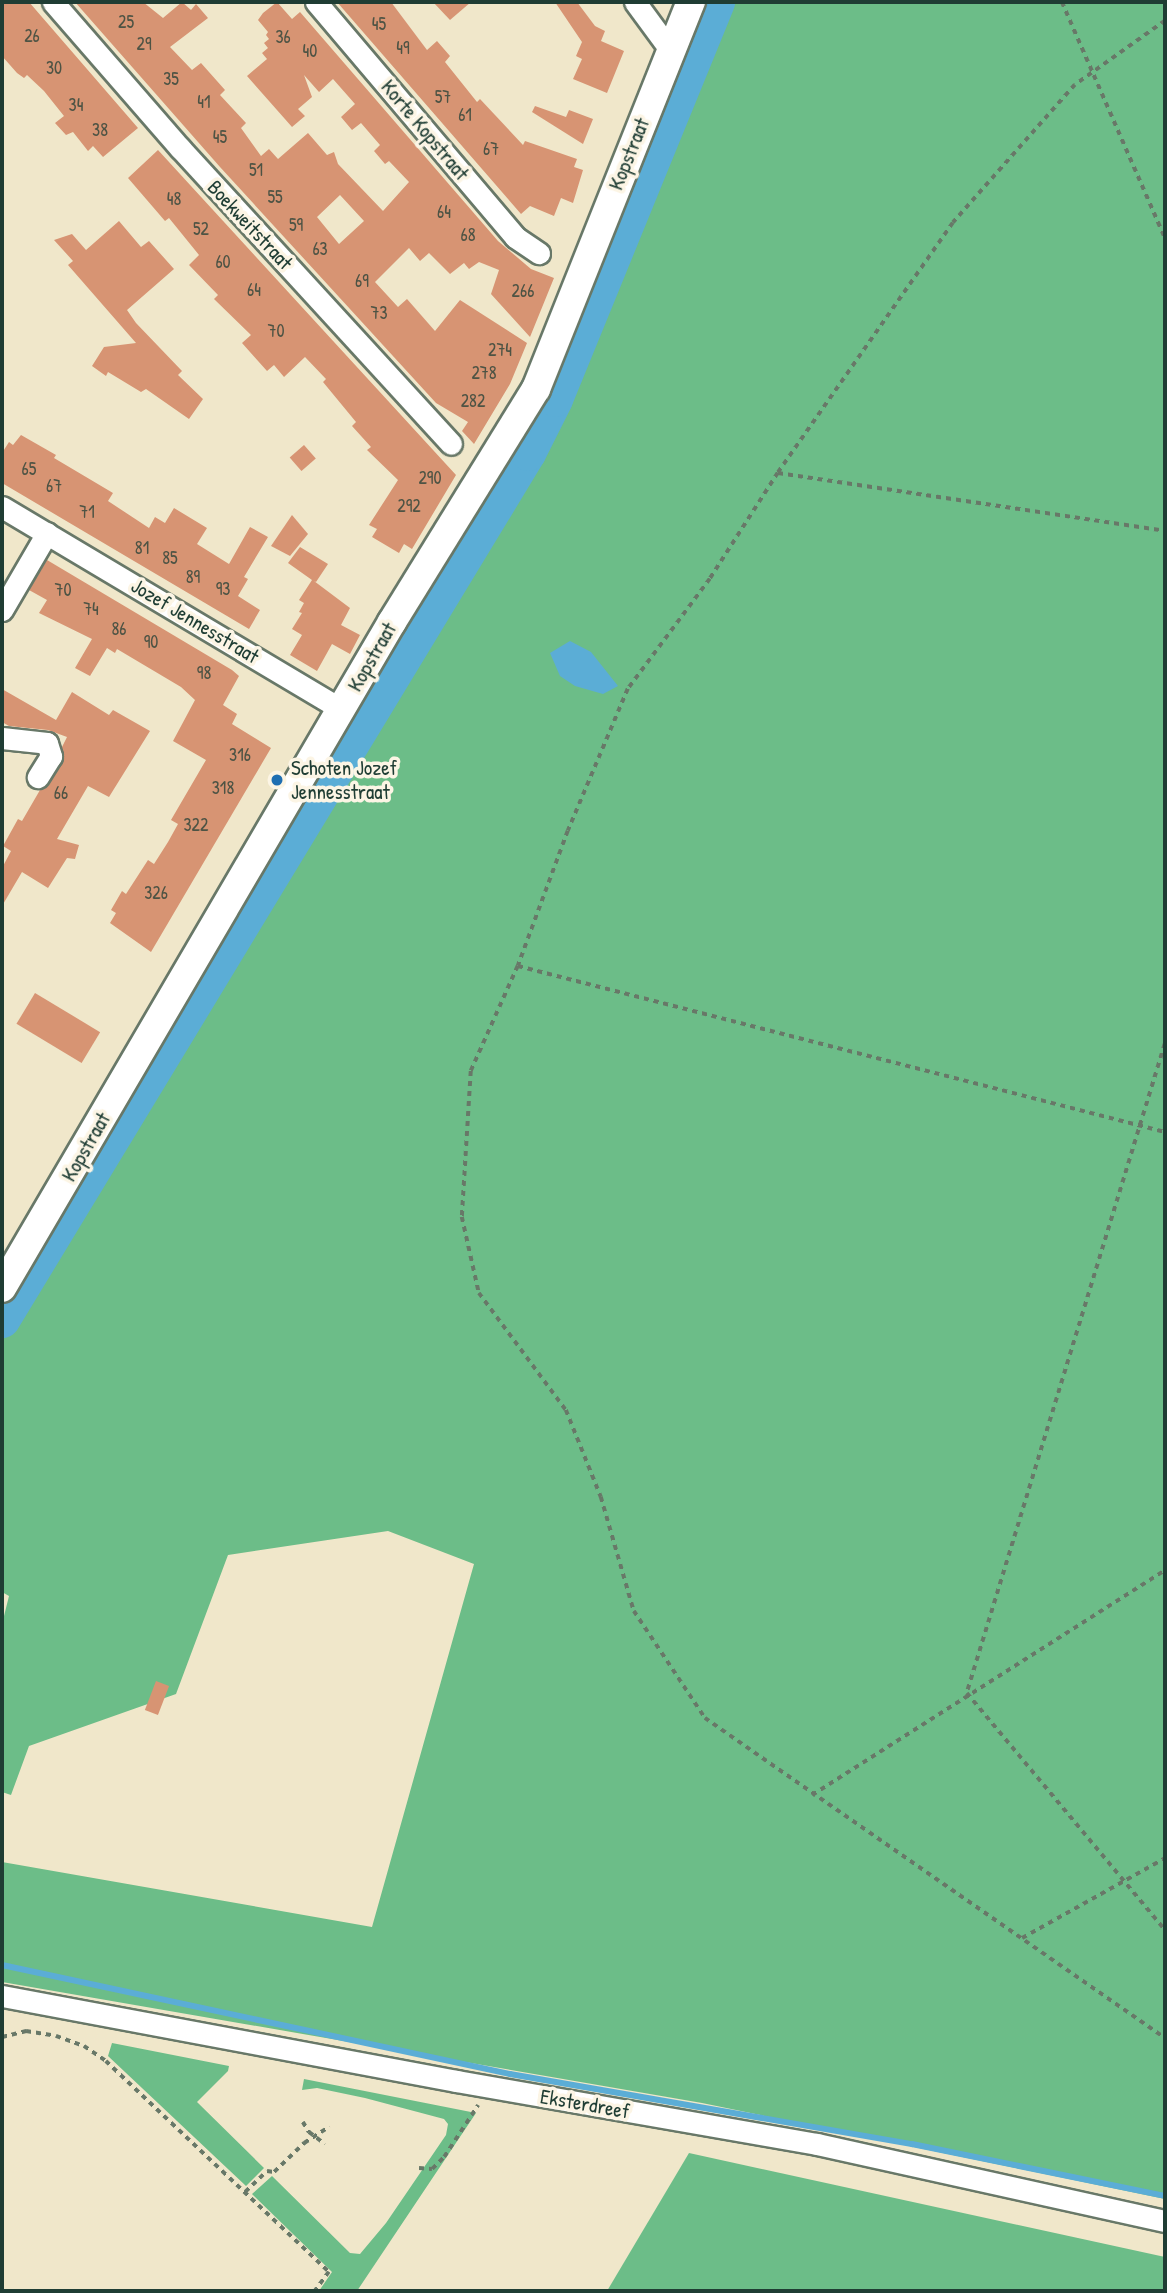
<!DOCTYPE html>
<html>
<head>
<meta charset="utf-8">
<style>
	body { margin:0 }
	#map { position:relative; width:1167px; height:2293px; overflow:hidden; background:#f0e7ca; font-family:"Patrick Hand",sans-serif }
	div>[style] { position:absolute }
	.forest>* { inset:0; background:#6cbd88 }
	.water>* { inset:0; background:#5badd6 }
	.stream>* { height:6px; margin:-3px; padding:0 3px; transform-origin:3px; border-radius:3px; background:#5badd6 }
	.river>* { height:35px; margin:-17.5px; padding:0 17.5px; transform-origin:17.5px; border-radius:17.5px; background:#5badd6 }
	.building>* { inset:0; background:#d79473; transform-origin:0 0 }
	.path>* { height:3.5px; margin-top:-1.75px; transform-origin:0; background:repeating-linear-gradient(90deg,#687868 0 5px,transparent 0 10px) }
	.roads { filter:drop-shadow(2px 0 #687868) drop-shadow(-2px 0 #687868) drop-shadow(0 2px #687868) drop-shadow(0 -2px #687868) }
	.street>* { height:21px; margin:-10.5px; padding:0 10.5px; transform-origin:10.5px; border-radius:10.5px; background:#fff }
	.secondary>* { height:28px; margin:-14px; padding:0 14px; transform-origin:14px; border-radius:14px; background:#fff }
	.dots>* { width:19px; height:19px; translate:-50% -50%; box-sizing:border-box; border:4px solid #fcf5e5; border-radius:50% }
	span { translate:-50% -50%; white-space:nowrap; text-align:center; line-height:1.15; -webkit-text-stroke:7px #fcf5e5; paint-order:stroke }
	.number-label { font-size:18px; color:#4d5344 }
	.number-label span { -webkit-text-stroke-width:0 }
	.street-label { font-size:21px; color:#1f3d34 }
	.poi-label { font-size:21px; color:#1f3d34 }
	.left { translate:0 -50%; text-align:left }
	.frame { position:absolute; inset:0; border:4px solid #1f3d34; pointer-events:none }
</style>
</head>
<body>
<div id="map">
	<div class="forest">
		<div style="clip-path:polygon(709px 2px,1165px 2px,1165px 2199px,702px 2103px,2px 1982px,2px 1862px,372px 1927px,474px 1564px,388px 1531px,228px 1555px,176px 1694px,29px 1746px,11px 1795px,2px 1792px,2px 1624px,9px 1596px,2px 1592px,2px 1331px,522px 453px)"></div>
		<div style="clip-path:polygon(112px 2043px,229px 2066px,228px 2071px,197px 2102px,264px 2168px,246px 2186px,108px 2056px)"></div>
		<div style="clip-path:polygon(304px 2079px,476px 2113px,357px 2291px,319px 2291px,332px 2272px,252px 2194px,272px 2176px,350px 2253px,360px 2254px,386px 2223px,446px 2135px,448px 2124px,444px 2119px,365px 2098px,317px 2088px,302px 2090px)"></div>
		<div style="clip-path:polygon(689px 2153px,1165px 2257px,1165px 2291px,607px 2291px)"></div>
	</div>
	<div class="water">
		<div style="clip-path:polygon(570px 641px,591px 652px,618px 686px,603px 694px,575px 686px,560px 676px,550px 653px)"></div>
	</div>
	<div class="stream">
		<div style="left:2px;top:1965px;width:520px;rotate:12.11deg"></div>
		<div style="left:510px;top:2074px;width:408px;rotate:9.9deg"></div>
		<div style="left:912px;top:2144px;width:258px;rotate:11.6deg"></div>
	</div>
	<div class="river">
		<div style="left:2px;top:1320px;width:1014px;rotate:-58.76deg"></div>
		<div style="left:528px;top:453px;width:60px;rotate:-63.4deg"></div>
		<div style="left:555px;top:399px;width:429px;rotate:-67.8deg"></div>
	</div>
	<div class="building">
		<div style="clip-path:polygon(2px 2px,29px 2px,138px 128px,103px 157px,93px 146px,88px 151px,73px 132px,66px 135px,55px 123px,64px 116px,44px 91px,27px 75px,24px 78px,17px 73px,2px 56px)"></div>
		<div style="clip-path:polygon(evenodd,75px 2px,143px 2px,163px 18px,182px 2px,191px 10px,196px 4px,208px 18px,170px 47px,192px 70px,201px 63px,225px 90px,220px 95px,246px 123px,241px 128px,261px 156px,269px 149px,278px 159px,308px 133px,327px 155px,334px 152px,338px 164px,383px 211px,409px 182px,389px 161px,385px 164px,374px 151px,380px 145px,361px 123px,352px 130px,341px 117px,355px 104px,333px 79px,319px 92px,304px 75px,312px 97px,298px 109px,305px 116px,292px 127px,247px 76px,267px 59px,262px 53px,268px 48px,264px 43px,269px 39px,266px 35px,268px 32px,258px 20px,263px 13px,277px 2px,292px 19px,300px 12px,498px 241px,531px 269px,554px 278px,530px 337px,491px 294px,499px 270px,479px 262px,469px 269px,464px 263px,450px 274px,429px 253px,420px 261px,409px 248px,375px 282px,398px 307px,407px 299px,435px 331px,460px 300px,527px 343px,510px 384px,474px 444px,462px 431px,468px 422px,436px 403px,220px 167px,75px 2px,340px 195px,364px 221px,339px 244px,317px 217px,340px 195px)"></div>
		<div style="clip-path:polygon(337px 2px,391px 2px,427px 50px,437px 41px,450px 56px,445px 62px,477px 102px,480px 99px,523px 145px,525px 141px,577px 159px,574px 167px,583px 170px,573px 203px,561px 198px,554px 216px,530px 206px,521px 214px)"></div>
		<div style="clip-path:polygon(433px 2px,471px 2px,450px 20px)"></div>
		<div style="clip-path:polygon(555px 2px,577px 2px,595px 26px,605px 31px,601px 41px,624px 51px,607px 93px,573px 79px,582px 59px,576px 56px,582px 42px)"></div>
		<div style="clip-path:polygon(535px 106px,566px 117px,569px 110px,593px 119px,583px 144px,532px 112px)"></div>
		<div style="clip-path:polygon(158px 150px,456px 475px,412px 549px,404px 544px,399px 553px,372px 537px,377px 529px,369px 525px,398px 480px,367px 450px,371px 447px,352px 426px,356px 422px,323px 382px,326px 379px,305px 357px,284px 377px,274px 365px,267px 371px,242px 343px,251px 335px,214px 299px,218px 295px,189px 265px,199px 255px,169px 218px,165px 221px,128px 178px)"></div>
		<div style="clip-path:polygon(119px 221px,141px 247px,149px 241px,174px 269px,127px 310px,136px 323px,182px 371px,178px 375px,203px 399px,189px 419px,146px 389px,141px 392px,108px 372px,106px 376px,92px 366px,104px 347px,136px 343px,68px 265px,73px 261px,54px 240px,72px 234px,86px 250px)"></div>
		<div style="clip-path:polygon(21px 435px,56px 455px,54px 458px,113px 493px,108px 501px,149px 528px,155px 517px,165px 523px,174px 508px,207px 528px,197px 544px,229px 564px,250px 527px,268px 537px,244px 577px,248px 579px,238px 596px,260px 610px,249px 629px,2px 483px,2px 453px,9px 442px,13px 445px)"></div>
		<div style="left:304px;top:445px;width:18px;height:19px;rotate:49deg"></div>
		<div style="clip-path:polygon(292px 515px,308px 534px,290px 556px,271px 546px)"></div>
		<div style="clip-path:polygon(300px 547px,328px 564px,316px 582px,314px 581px,350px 608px,341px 625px,360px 635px,350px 654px,332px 644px,317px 671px,290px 655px,302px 635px,292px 629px,302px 613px,299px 612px,304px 603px,299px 600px,312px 580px,288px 563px)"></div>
		<div style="clip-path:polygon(47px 560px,232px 670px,239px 676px,223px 705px,237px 714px,232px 724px,271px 748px,151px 952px,110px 923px,116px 913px,111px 910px,122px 891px,126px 894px,148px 860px,154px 864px,168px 842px,178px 824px,171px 820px,206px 760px,173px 741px,195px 700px,181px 687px,117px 649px,115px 653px,107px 648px,90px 676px,75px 668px,92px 639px,39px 613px,47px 600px,29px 590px)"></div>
		<div style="clip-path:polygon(2px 689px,56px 720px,72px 692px,109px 715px,113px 710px,150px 731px,109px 797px,88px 786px,57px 839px,79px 845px,75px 859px,67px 858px,48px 888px,22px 872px,2px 906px,2px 868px,11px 851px,3px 846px,18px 819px,22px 821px,40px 790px,49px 784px,62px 763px,62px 747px,67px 737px,48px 730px,9px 726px,2px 722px)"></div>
		<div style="left:35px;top:993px;width:76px;height:36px;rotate:31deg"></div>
		<div style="left:156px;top:1681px;width:14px;height:31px;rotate:21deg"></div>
	</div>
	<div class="path">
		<div style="left:1062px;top:2px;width:257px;rotate:66.4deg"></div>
		<div style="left:1165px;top:21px;width:110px;rotate:144.6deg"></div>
		<div style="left:1075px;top:85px;width:184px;rotate:131.5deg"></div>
		<div style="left:953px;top:223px;width:305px;rotate:125deg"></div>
		<div style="left:778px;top:473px;width:126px;rotate:122.7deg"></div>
		<div style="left:710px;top:579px;width:137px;rotate:126.7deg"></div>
		<div style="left:628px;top:689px;width:154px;rotate:112.9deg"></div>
		<div style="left:568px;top:831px;width:144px;rotate:110.3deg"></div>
		<div style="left:518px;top:966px;width:115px;rotate:114.1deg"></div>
		<div style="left:471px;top:1071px;width:146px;rotate:93.5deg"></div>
		<div style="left:462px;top:1217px;width:78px;rotate:77.4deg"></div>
		<div style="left:479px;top:1293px;width:146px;rotate:53.4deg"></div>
		<div style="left:566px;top:1410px;width:94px;rotate:68.1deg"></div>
		<div style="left:601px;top:1497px;width:119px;rotate:73.9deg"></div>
		<div style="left:634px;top:1611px;width:128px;rotate:56.4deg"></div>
		<div style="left:705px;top:1718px;width:560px;rotate:34.82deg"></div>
		<div style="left:778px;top:473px;width:391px;rotate:8.5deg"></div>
		<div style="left:518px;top:966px;width:668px;rotate:14.39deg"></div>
		<div style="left:1165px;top:1044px;width:679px;rotate:106.97deg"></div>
		<div style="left:967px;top:1693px;width:309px;rotate:50.1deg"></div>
		<div style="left:812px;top:1795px;width:419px;rotate:-32.5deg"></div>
		<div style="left:1022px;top:1938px;width:164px;rotate:-29.2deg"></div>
		<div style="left:2px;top:2037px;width:25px;rotate:-14deg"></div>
		<div style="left:26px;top:2031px;width:30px;rotate:9deg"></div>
		<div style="left:56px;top:2036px;width:30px;rotate:20deg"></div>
		<div style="left:84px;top:2046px;width:27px;rotate:34deg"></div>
		<div style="left:106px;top:2061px;width:307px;rotate:43.4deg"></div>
		<div style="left:329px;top:2272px;width:24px;rotate:126deg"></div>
		<div style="left:303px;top:2122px;width:12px;rotate:59deg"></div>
		<div style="left:309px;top:2132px;width:20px;rotate:37deg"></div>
		<div style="left:419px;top:2168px;width:13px;rotate:4deg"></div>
		<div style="left:432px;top:2169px;width:17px;rotate:-45deg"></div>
		<div style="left:444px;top:2157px;width:62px;rotate:-56.8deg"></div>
		<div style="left:245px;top:2192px;width:30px;rotate:-44deg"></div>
		<div style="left:267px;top:2171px;width:7px;rotate:8deg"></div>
		<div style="left:274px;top:2172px;width:42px;rotate:-44deg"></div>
		<div style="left:304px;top:2143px;width:30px;rotate:-33deg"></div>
	</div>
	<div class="roads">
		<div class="street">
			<div style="left:53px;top:2px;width:194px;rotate:49deg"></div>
			<div style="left:180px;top:148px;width:401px;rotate:47.5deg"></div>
			<div style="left:316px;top:2px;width:308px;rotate:49.7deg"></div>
			<div style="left:515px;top:237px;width:29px;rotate:34deg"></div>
			<div style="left:635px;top:2px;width:61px;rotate:53.7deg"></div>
			<div style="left:2px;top:507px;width:396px;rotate:30.8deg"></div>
			<div style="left:2px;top:610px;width:89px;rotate:-59.7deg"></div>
			<div style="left:2px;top:738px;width:45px;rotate:6.3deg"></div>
			<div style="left:47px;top:743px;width:14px;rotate:73deg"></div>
			<div style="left:51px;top:756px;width:25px;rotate:122deg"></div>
			<div style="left:2px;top:1996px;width:462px;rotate:10.6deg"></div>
			<div style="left:456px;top:2081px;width:366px;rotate:9.9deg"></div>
			<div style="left:817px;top:2144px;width:356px;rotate:12.5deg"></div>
		</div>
		<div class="secondary">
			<div style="left:2px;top:1288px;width:772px;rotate:-59.65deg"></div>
			<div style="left:392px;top:622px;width:274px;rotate:-58.3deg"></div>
			<div style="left:536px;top:389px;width:417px;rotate:-68.2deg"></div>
		</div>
	</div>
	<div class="dots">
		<div style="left:277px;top:780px;background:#1f6fb2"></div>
	</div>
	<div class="number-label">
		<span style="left:126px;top:22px">25</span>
		<span style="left:379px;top:24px">45</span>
		<span style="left:32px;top:36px">26</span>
		<span style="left:283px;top:37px">36</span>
		<span style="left:144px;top:44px">29</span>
		<span style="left:403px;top:48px">49</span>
		<span style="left:310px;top:51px">40</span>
		<span style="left:54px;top:68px">30</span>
		<span style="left:171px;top:79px">35</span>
		<span style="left:443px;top:97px">57</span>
		<span style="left:204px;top:102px">41</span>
		<span style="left:76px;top:105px">34</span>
		<span style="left:465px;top:115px">61</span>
		<span style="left:100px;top:130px">38</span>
		<span style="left:220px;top:137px">45</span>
		<span style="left:491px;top:149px">67</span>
		<span style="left:256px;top:170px">51</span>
		<span style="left:275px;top:197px">55</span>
		<span style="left:174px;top:199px">48</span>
		<span style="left:444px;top:212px">64</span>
		<span style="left:296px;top:225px">59</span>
		<span style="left:201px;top:229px">52</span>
		<span style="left:468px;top:235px">68</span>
		<span style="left:320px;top:249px">63</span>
		<span style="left:223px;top:262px">60</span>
		<span style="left:362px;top:281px">69</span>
		<span style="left:254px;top:290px">64</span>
		<span style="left:523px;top:291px">266</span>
		<span style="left:379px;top:313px">73</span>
		<span style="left:276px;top:331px">70</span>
		<span style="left:500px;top:350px">274</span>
		<span style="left:484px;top:373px">278</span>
		<span style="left:473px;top:401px">282</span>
		<span style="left:29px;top:469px">65</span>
		<span style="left:430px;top:478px">290</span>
		<span style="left:54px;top:486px">67</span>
		<span style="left:409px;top:506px">292</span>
		<span style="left:87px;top:512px">71</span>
		<span style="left:142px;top:548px">81</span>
		<span style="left:170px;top:558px">85</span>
		<span style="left:193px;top:577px">89</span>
		<span style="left:223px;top:589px">93</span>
		<span style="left:63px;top:590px">70</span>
		<span style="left:91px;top:609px">74</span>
		<span style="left:119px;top:629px">86</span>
		<span style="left:151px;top:642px">90</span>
		<span style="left:204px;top:673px">98</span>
		<span style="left:240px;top:755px">316</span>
		<span style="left:223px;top:788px">318</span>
		<span style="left:61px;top:793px">66</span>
		<span style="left:196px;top:825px">322</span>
		<span style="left:156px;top:893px">326</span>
	</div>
	<div class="street-label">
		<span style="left:425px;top:130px;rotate:50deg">Korte Kopstraat</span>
		<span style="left:629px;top:154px;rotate:-68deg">Kopstraat</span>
		<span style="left:250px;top:225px;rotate:47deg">Boekweitstraat</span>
		<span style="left:195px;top:621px;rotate:31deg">Jozef Jennesstraat</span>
		<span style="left:372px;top:657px;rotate:-60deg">Kopstraat</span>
		<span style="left:86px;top:1147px;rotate:-60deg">Kopstraat</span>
		<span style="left:585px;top:2104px;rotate:10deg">Eksterdreef</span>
	</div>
	<div class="poi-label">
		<span class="left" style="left:291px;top:780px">Schoten Jozef<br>Jennesstraat</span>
	</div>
	<div class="frame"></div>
</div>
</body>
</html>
